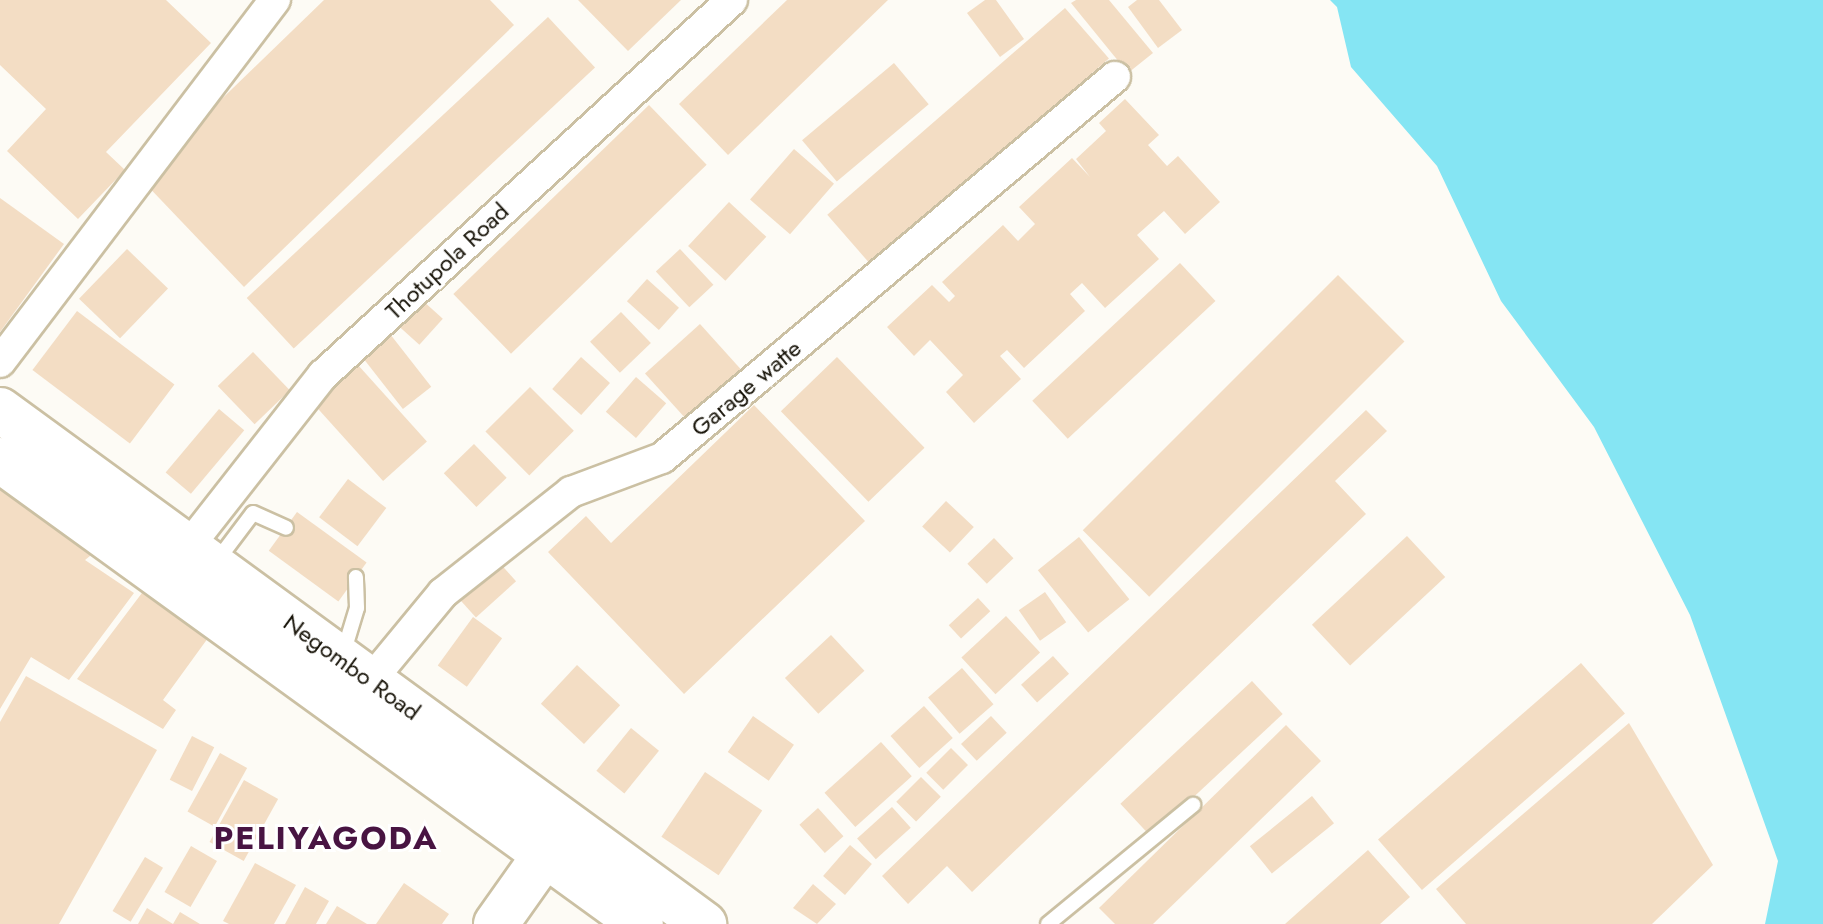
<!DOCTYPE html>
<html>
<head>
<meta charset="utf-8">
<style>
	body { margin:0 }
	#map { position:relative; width:1823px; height:924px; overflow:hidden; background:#fdfbf5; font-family:Jost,sans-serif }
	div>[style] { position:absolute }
	.water>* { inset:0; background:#85e5f3 }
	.building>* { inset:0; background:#f3ddc4; transform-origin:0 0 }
	.roads { filter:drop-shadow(2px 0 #cbc0a3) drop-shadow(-2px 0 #cbc0a3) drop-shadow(0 2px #cbc0a3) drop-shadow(0 -2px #cbc0a3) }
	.lane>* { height:14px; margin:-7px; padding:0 7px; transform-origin:7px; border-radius:7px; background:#fff }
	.street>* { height:30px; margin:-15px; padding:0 15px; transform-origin:15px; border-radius:15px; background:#fff }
	.primary>* { height:44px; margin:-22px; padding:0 22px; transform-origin:22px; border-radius:22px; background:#fff }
	.highway>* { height:44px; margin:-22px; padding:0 22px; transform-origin:22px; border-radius:22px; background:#fff }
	span { translate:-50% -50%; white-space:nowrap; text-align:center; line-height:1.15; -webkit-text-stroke:6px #fff; paint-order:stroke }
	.street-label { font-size:24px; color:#171308 }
	.district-label { font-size:32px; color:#481442; font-weight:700; letter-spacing:2px }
</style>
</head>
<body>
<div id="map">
	<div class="water">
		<div style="clip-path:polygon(1330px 0,1823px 0,1823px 924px,1765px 924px,1778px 861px,1690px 615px,1594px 427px,1501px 301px,1437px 166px,1351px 67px,1337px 7px)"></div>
	</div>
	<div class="building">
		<div style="clip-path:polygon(0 0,166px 0,211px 43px,106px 152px,125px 170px,78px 219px,7px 151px,46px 109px,0 65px)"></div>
		<div style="clip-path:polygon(324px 0,490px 0,514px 25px,244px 287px,140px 178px)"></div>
		<div style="clip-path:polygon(578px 0,681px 0,628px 51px)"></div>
		<div style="clip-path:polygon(787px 0,888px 0,728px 155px,679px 104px)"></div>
		<div style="clip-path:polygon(985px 0,996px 0,1024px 39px,1000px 57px,967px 13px)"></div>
		<div style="clip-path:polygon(1076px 0,1109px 0,1153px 53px,1128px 73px,1071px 3px)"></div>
		<div style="clip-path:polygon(1137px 0,1159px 0,1182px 30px,1158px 48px,1128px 7px)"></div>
		<div style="left:1065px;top:8px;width:67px;height:315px;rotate:49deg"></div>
		<div style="left:548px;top:17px;width:69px;height:412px;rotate:47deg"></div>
		<div style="left:894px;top:63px;width:54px;height:120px;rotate:50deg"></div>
		<div style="clip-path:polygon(1125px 99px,1159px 135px,1148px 145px,1167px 166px,1178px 156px,1220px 202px,1185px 234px,1164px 211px,1137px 235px,1159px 259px,1105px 308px,1082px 283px,1070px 294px,1085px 311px,1024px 368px,1007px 350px,1000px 356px,1021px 379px,974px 423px,946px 392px,963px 375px,930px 340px,914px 356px,887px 327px,932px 285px,949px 302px,955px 296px,942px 282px,1003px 225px,1018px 241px,1035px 224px,1019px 207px,1072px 158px,1090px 177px,1076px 159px,1106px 131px,1099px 123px)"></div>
		<div style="left:649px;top:105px;width:83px;height:272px;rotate:46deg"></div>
		<div style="left:794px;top:149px;width:53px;height:67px;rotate:41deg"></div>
		<div style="clip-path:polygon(0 198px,64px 244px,0 332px)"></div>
		<div style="left:729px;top:202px;width:51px;height:60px;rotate:43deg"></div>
		<div style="left:127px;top:249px;width:57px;height:69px;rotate:44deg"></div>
		<div style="left:680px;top:249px;width:49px;height:33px;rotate:47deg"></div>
		<div style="left:1180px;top:263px;width:52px;height:202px;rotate:47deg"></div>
		<div style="left:1338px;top:275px;width:94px;height:361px;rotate:45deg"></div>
		<div style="left:647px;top:279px;width:43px;height:30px;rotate:42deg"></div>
		<div style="left:422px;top:300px;width:28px;height:35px;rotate:42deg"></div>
		<div style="left:77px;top:311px;width:122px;height:74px;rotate:37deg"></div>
		<div style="left:621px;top:312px;width:43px;height:43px;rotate:46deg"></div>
		<div style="left:700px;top:324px;width:64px;height:74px;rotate:48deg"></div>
		<div style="left:390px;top:334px;width:67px;height:36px;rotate:52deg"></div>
		<div style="left:253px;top:352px;width:53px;height:49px;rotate:46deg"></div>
		<div style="left:581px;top:357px;width:39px;height:43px;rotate:42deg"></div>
		<div style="left:837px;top:357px;width:126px;height:78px;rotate:46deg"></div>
		<div style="left:358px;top:365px;width:103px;height:59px;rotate:48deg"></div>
		<div style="left:636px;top:377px;width:40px;height:46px;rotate:41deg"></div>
		<div style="left:530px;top:387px;width:62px;height:63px;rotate:45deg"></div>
		<div style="clip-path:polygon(754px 405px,865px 521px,684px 694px,548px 552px,586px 516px,611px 543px)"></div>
		<div style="left:219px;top:409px;width:33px;height:83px;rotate:40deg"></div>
		<div style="clip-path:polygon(1366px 410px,1387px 431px,1335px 481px,1366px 514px,972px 892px,947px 866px,908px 904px,882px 876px)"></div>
		<div style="left:474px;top:444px;width:47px;height:42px;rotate:46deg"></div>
		<div style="left:348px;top:479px;width:48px;height:48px;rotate:37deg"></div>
		<div style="clip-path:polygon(0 481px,106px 543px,85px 560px,134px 593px,69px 680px,31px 657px,0 709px)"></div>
		<div style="left:946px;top:501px;width:38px;height:35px;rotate:43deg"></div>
		<div style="left:297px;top:512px;width:86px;height:48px;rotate:36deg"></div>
		<div style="left:1407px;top:536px;width:56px;height:130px;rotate:47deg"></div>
		<div style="left:1079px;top:537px;width:80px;height:53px;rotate:51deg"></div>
		<div style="left:994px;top:538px;width:28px;height:37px;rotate:46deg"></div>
		<div style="left:496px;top:559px;width:30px;height:54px;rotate:48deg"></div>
		<div style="clip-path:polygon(151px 581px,216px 627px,163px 700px,176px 710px,163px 729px,77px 679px)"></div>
		<div style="left:1045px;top:592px;width:37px;height:32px;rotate:55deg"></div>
		<div style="left:978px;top:598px;width:18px;height:40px;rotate:47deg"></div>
		<div style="left:1006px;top:616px;width:50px;height:61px;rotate:47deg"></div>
		<div style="left:473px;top:617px;width:36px;height:60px;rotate:36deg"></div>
		<div style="left:831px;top:635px;width:49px;height:63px;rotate:47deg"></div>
		<div style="left:1053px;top:656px;width:24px;height:43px;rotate:48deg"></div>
		<div style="left:1581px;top:663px;width:67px;height:269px;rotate:49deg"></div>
		<div style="left:577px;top:665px;width:59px;height:53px;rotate:43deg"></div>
		<div style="left:962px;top:668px;width:48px;height:45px;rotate:49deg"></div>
		<div style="clip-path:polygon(26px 676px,157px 750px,59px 924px,0 924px,0 722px)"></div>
		<div style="left:1252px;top:681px;width:45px;height:180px;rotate:47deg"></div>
		<div style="left:924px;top:706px;width:43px;height:45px;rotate:48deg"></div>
		<div style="left:753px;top:716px;width:50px;height:44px;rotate:35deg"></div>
		<div style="left:991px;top:716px;width:23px;height:41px;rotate:47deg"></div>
		<div style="clip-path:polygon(1629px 723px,1713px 865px,1652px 924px,1466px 924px,1436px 889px)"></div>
		<div style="clip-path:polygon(1286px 725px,1321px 761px,1153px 924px,1115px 924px,1099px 908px)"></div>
		<div style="left:631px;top:728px;width:36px;height:55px;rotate:39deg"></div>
		<div style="left:192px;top:736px;width:25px;height:49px;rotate:27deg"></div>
		<div style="left:881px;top:742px;width:46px;height:76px;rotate:48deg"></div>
		<div style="left:951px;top:748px;width:24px;height:35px;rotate:45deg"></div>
		<div style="left:220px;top:753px;width:31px;height:67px;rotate:29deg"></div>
		<div style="left:705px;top:772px;width:69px;height:78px;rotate:34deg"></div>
		<div style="left:921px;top:777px;width:28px;height:35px;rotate:45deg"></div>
		<div style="left:244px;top:780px;width:39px;height:71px;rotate:29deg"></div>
		<div style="left:1312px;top:796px;width:35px;height:80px;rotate:51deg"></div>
		<div style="left:892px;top:807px;width:28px;height:47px;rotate:48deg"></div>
		<div style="left:818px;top:808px;width:38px;height:25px;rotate:48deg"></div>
		<div style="left:850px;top:845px;width:29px;height:41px;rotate:41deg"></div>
		<div style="left:191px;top:846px;width:30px;height:53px;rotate:30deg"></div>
		<div style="clip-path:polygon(1368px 850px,1410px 897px,1380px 924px,1285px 924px)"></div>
		<div style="left:145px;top:857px;width:21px;height:63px;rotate:31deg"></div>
		<div style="clip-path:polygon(255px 863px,296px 885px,274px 924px,229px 924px,223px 921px)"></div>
		<div style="clip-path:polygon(404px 883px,449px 914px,442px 924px,376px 924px)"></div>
		<div style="clip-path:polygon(813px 884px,836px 904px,817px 924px,793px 908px)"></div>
		<div style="clip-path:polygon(305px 887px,329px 901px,316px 924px,285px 924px)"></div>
		<div style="clip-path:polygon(337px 906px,367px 924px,326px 924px)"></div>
		<div style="clip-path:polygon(147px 908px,173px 924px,180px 912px,200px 924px,138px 924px)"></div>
	</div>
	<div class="roads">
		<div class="lane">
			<div style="left:216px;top:562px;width:61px;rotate:-52.9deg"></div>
			<div style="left:253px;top:513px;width:36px;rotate:24deg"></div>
			<div style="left:343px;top:654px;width:48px;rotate:-73.1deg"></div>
			<div style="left:357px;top:608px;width:31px;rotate:-92deg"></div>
			<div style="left:1048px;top:924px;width:188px;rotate:-39.4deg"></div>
		</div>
		<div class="street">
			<div style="left:0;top:362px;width:455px;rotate:-52.8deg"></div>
			<div style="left:188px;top:547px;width:219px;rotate:-51.9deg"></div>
			<div style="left:323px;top:375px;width:555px;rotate:-42.52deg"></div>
			<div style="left:371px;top:680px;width:113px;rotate:-50.4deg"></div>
			<div style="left:443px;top:593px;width:163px;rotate:-38.3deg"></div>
			<div style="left:571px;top:492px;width:97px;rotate:-20.5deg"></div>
			<div style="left:662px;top:458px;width:592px;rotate:-40.07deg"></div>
		</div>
		<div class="primary">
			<div style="left:496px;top:924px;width:121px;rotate:-54.7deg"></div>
		</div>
		<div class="highway">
			<div style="left:0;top:410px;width:872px;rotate:36.13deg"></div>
			<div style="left:0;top:460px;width:791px;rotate:35.9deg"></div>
		</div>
	</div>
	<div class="street-label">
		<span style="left:447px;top:261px;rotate:-43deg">Thotupola Road</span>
		<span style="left:746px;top:388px;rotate:-40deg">Garage watte</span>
		<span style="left:352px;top:667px;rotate:36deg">Negombo Road</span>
	</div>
	<div class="district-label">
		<span style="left:326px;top:838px">PELIYAGODA</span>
	</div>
</div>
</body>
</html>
